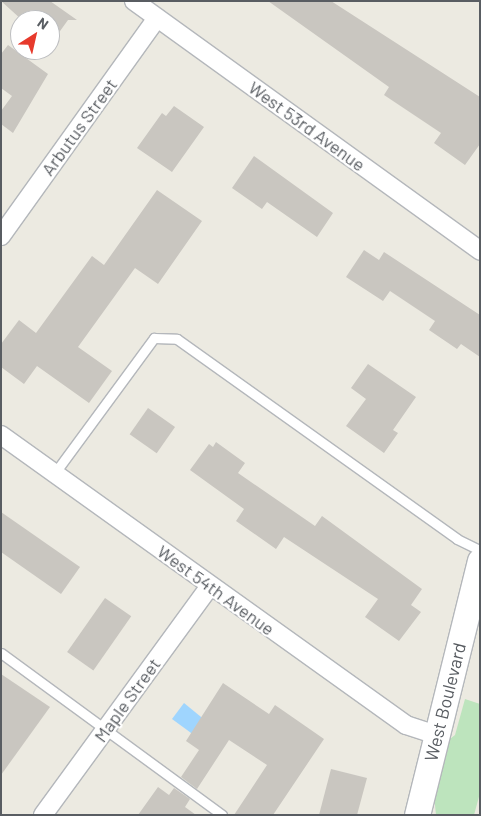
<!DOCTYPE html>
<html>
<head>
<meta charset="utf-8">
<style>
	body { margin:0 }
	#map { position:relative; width:481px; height:816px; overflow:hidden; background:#eceae1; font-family:Barlow,sans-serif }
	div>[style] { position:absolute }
	.green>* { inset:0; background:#bde4bd }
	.water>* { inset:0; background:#9fd5fe }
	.building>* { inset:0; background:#c9c6c0; transform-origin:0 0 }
	.roads { filter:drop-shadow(1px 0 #b4b7bb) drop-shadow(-1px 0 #b4b7bb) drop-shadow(0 1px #b4b7bb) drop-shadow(0 -1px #b4b7bb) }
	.lane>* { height:9px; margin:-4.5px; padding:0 4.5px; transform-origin:4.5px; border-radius:4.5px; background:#fff }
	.street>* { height:18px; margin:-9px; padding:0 9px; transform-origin:9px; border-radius:9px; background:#fff }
	.secondary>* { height:25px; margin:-12.5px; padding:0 12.5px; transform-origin:12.5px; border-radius:12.5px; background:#fff }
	span { translate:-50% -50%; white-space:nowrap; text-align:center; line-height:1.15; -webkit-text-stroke:4.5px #fff; paint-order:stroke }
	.street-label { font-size:18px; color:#595d62 }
	.frame { position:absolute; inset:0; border:2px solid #595d62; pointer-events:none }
	.north { position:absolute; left:10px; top:10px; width:50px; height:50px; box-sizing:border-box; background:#fff; border:1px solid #bdbec0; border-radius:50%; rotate:35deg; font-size:14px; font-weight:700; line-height:20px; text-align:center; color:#595d62 }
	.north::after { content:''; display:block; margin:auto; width:18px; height:22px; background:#e73a2c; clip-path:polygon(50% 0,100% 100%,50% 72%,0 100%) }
</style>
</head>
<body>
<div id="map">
	<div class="green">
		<div style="clip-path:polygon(465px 699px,480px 704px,480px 793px,474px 815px,436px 815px,434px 795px,446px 742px,455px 735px)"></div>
	</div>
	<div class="water">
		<div style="clip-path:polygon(184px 703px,223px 735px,213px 749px,172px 719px)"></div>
	</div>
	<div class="building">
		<div style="clip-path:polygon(1px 1px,50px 1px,77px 20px,68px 20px,50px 45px,50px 20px,22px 20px)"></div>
		<div style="clip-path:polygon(268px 1px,331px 1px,480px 97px,480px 144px,465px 165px,434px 143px,441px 133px,384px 95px,389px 87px)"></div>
		<div style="clip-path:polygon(8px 45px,48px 74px,13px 133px,1px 124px,1px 111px,12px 96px,1px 88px,1px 54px)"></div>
		<div style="clip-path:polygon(174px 106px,204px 127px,172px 172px,137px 148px,162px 113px,166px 116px)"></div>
		<div style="clip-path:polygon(254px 156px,333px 213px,317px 237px,267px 202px,262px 209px,232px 188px)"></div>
		<div style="clip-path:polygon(157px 190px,202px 221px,158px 284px,135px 268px,78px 347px,112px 371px,89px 403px,37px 366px,24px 384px,1px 367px,1px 344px,19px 320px,36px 333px,92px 256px,104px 265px)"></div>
		<div style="clip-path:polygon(364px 250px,379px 260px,384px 252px,480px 315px,480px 357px,461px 344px,457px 349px,429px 330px,435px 321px,390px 291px,383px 301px,346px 277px)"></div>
		<div style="clip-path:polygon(368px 364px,416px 397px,393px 430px,398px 433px,384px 453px,346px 426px,366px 399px,351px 388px)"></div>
		<div style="left:148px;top:408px;width:33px;height:32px;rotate:35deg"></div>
		<div style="clip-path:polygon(216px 442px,245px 463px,238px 473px,315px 526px,322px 516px,422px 589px,411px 605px,421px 612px,399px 641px,365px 617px,378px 599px,284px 537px,276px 549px,236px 521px,244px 509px,190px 470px,209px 444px,213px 447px)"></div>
		<div style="clip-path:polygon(1px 512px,80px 567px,61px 594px,1px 552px)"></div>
		<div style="left:105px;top:598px;width:32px;height:66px;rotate:35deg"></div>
		<div style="clip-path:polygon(1px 674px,50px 707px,1px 775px)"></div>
		<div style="clip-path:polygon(223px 683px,269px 714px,275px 705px,324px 739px,273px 815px,234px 815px,267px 765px,229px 740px,197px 789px,181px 777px,199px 750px,186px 741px)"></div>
		<div style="clip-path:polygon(331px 769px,367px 778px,357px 815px,319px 815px)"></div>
		<div style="clip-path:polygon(158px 787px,169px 795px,174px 788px,190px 799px,185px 807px,196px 815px,138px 815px)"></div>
	</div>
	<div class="roads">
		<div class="lane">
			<div style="left:54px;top:474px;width:169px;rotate:-53.7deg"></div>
			<div style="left:154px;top:338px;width:23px;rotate:2deg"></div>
			<div style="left:177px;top:339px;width:344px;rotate:35.5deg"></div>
			<div style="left:457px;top:539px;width:25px;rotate:26deg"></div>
			<div style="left:1px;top:653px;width:274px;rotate:36.2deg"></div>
		</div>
		<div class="street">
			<div style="left:134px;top:1px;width:427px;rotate:35.8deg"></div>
			<div style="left:1px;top:236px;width:268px;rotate:-54.4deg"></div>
			<div style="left:1px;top:435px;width:498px;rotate:35.6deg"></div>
			<div style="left:406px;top:725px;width:33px;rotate:18deg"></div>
			<div style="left:43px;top:815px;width:283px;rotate:-53.9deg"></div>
		</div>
		<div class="secondary">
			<div style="left:417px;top:815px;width:262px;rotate:-76.1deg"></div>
		</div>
	</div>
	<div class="street-label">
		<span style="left:307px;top:126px;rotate:36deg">West 53rd Avenue</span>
		<span style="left:79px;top:127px;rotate:-54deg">Arbutus Street</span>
		<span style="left:216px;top:590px;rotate:36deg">West 54th Avenue</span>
		<span style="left:127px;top:700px;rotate:-54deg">Maple Street</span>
		<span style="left:445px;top:702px;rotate:-76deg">West Boulevard</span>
	</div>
	<div class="frame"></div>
	<div class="north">N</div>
</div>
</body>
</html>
